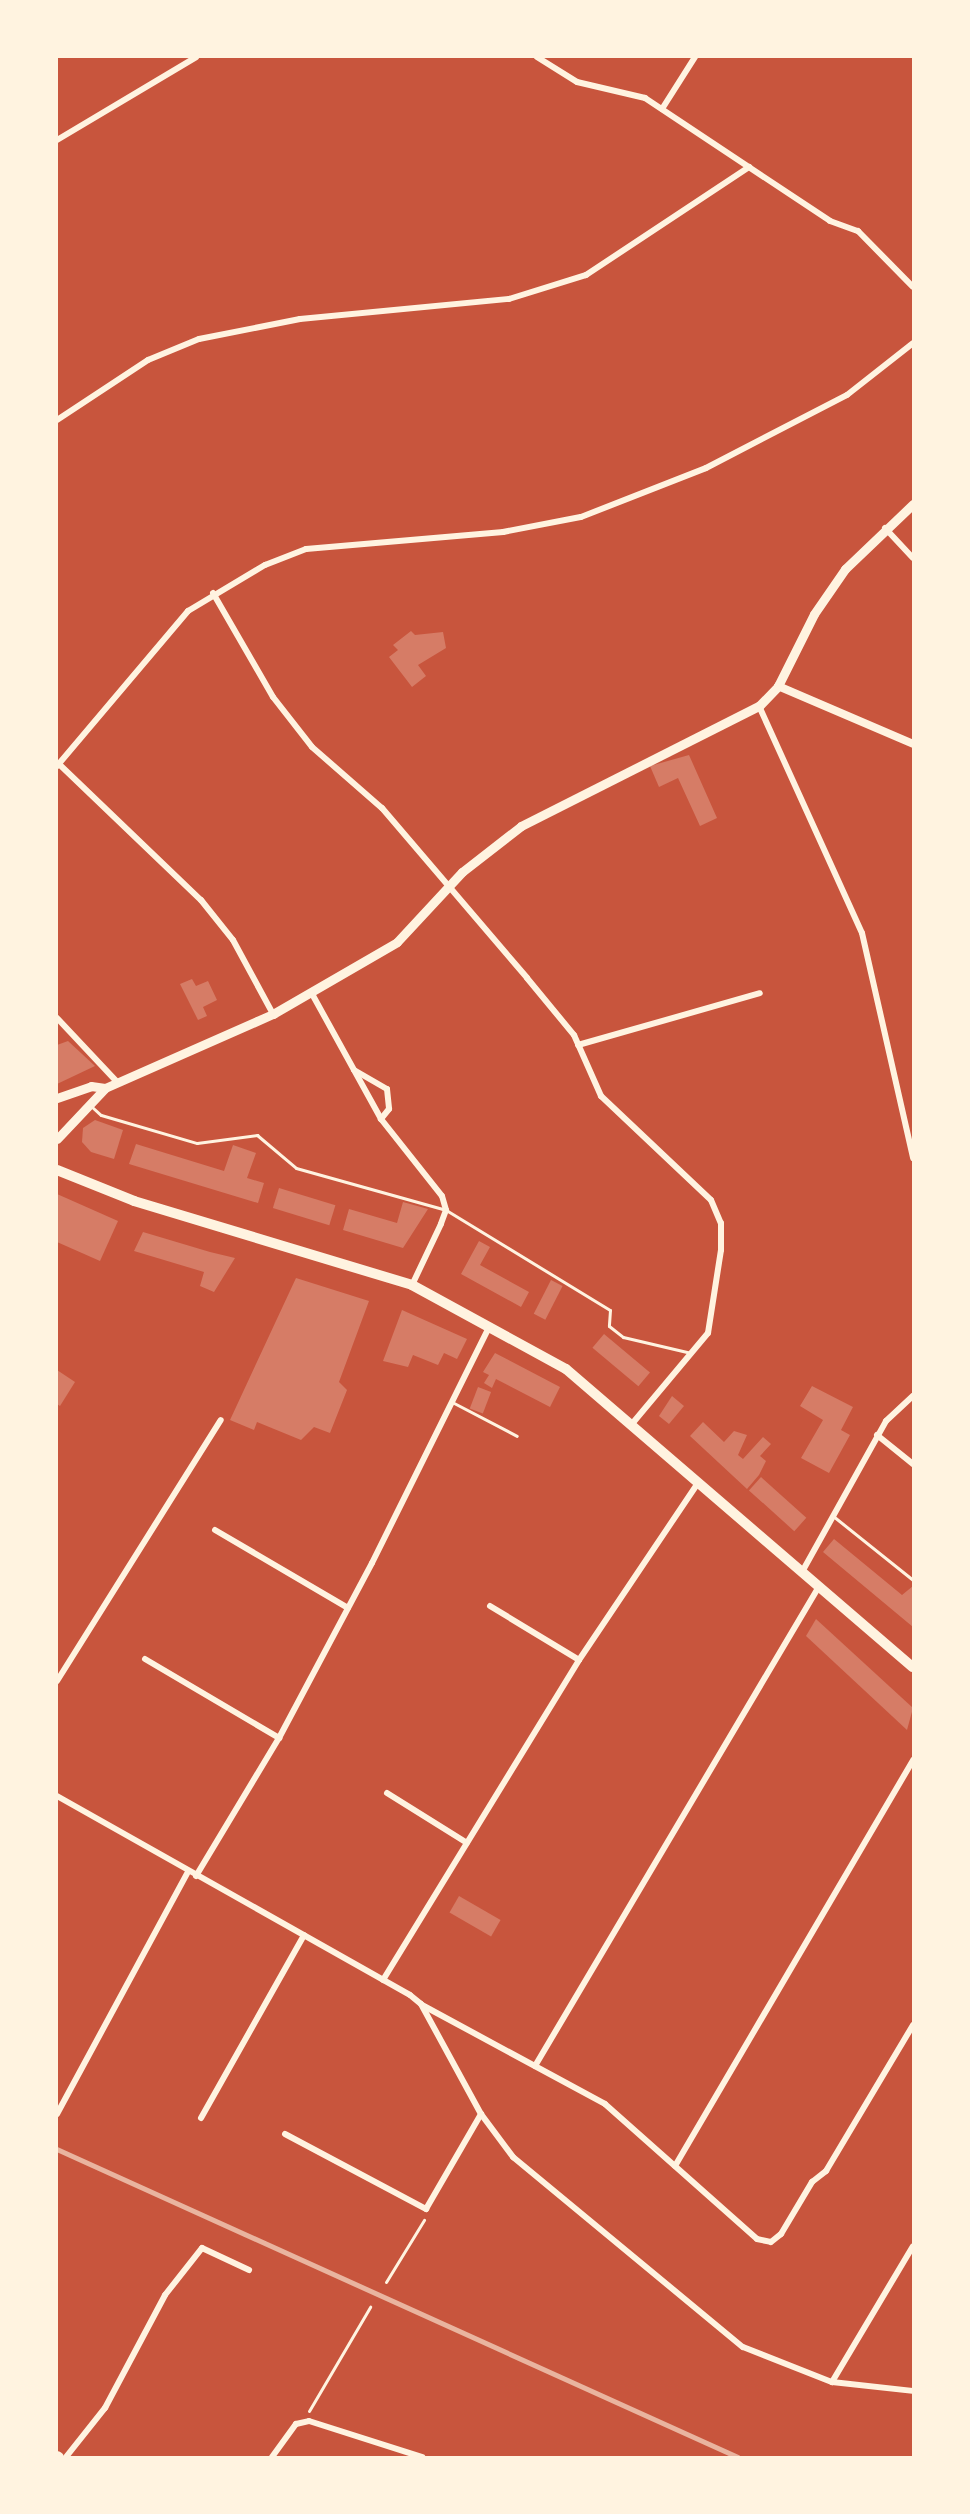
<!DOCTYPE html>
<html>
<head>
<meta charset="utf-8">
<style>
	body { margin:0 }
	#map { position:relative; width:970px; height:2514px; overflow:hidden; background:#c8553d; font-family:"Times New Roman",serif }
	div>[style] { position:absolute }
	.building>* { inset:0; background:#d67c66; transform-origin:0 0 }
	.path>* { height:3px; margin:-1.5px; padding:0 1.5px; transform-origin:1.5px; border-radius:1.5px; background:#fff3e0 }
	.service>* { height:3px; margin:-1.5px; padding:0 1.5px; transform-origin:1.5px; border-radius:1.5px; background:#fff3e0 }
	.minor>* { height:6px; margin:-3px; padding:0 3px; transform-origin:3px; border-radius:3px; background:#fff3e0 }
	.tertiary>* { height:8px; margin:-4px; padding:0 4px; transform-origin:4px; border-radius:4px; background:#fff3e0 }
	.secondary>* { height:9px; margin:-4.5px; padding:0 4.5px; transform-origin:4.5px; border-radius:4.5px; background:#fff3e0 }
	.primary>* { height:10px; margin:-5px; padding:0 5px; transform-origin:5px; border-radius:5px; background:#fff3e0 }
	.trunk>* { height:10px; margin:-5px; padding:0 5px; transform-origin:5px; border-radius:5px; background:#fff3e0 }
	.rail>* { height:4.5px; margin:-2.25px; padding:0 2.25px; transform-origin:2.25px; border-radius:2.25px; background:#e9b49f }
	span { translate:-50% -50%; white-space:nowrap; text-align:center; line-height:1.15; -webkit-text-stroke:6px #fff3e0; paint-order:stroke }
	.frame { position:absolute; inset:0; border:58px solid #fff3e0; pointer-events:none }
</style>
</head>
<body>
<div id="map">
	<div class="building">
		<div style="clip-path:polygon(411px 631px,415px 635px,443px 632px,446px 648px,418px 665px,426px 676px,412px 687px,389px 657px,398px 650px,393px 645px)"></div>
		<div style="clip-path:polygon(689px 755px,717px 818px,700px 826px,678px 778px,659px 787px,650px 766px)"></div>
		<div style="clip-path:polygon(192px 979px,196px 986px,208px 981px,217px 1000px,203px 1007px,207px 1016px,198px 1020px,180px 984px)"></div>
		<div style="clip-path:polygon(68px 1041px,95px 1066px,57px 1084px,57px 1045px)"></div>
		<div style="clip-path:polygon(95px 1120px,123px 1130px,114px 1159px,91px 1152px,82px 1142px,83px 1128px)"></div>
		<div style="clip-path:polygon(136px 1144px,224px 1171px,233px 1145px,256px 1153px,247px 1178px,264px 1183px,258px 1203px,129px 1164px)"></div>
		<div style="left:279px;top:1188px;width:59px;height:21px;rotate:17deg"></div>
		<div style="clip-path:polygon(57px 1194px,118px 1221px,100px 1261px,57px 1242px)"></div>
		<div style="clip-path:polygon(403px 1202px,428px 1209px,403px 1248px,343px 1230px,349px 1209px,397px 1223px)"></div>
		<div style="clip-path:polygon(143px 1232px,210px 1252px,235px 1258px,214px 1292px,200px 1286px,204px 1272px,134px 1251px)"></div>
		<div style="clip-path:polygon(479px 1241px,490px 1247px,480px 1265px,529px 1292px,521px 1307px,461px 1274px)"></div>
		<div style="clip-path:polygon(296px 1278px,369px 1301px,339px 1382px,347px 1390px,330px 1433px,314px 1427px,301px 1440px,257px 1422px,254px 1430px,230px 1420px)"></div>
		<div style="left:551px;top:1280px;width:13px;height:38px;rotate:27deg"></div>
		<div style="clip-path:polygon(402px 1310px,467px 1339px,457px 1359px,444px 1353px,438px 1365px,413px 1355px,408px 1367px,383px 1361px)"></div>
		<div style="left:604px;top:1334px;width:60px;height:18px;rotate:40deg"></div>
		<div style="clip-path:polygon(495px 1353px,560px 1387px,550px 1407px,496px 1379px,492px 1388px,484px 1383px,489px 1375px,483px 1372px)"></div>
		<div style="clip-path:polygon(57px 1370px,75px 1382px,60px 1406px,57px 1404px)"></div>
		<div style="clip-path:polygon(812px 1386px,853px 1407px,841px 1430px,850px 1435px,829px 1473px,801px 1458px,823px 1420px,800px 1406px)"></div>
		<div style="left:478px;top:1387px;width:14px;height:23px;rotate:21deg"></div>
		<div style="clip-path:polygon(672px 1396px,684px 1406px,669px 1424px,659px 1416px)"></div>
		<div style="clip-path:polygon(703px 1422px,724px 1442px,734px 1431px,747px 1435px,738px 1455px,743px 1459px,763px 1437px,771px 1444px,760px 1456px,766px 1461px,759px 1475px,747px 1489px,690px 1436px)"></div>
		<div style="left:761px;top:1477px;width:61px;height:18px;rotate:42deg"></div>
		<div style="clip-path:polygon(834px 1539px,902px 1595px,913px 1586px,913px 1627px,823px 1552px)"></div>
		<div style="clip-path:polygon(816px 1619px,913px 1708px,907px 1730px,806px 1636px)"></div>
		<div style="left:459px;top:1896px;width:48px;height:19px;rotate:30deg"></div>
	</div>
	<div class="path">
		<div style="left:386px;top:2282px;width:73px;rotate:-58.5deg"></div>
		<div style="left:309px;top:2411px;width:121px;rotate:-59.6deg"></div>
	</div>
	<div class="service">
		<div style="left:92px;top:1107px;width:12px;rotate:42deg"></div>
		<div style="left:101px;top:1115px;width:100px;rotate:16.3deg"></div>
		<div style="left:197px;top:1143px;width:61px;rotate:-7.6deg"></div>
		<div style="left:257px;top:1135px;width:51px;rotate:40.2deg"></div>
		<div style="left:296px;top:1168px;width:156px;rotate:15.6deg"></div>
		<div style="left:446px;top:1210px;width:192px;rotate:31.4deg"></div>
		<div style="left:610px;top:1310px;width:16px;rotate:94deg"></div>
		<div style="left:609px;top:1326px;width:18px;rotate:38deg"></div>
		<div style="left:623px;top:1337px;width:70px;rotate:13.2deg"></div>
		<div style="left:452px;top:1402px;width:73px;rotate:27.6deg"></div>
		<div style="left:833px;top:1516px;width:102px;rotate:38.7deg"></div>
	</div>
	<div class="minor">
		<div style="left:537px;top:57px;width:47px;rotate:32deg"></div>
		<div style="left:577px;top:82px;width:70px;rotate:13.2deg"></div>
		<div style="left:645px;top:98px;width:222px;rotate:33.6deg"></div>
		<div style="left:830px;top:221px;width:30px;rotate:20deg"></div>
		<div style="left:858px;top:231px;width:78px;rotate:45.5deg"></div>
		<div style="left:662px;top:109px;width:62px;rotate:-57.6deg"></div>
		<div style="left:57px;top:140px;width:162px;rotate:-30.8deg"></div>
		<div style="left:57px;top:420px;width:109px;rotate:-33.4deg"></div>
		<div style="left:148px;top:360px;width:55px;rotate:-22.4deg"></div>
		<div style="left:199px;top:339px;width:103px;rotate:-11.2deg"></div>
		<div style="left:300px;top:319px;width:210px;rotate:-5.5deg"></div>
		<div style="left:509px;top:299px;width:81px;rotate:-17.3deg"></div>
		<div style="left:586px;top:275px;width:196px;rotate:-33.5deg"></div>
		<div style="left:885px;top:528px;width:41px;rotate:47deg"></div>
		<div style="left:213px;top:593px;width:120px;rotate:60deg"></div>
		<div style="left:273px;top:697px;width:63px;rotate:52deg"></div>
		<div style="left:312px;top:747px;width:93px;rotate:41.1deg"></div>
		<div style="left:382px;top:808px;width:223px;rotate:49.5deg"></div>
		<div style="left:527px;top:978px;width:74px;rotate:50.5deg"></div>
		<div style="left:574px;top:1035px;width:67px;rotate:66.1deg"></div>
		<div style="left:601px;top:1096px;width:151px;rotate:43.4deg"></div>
		<div style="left:711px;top:1200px;width:25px;rotate:67deg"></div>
		<div style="left:721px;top:1223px;width:27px;rotate:90deg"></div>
		<div style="left:721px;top:1250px;width:84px;rotate:98.9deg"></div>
		<div style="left:708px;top:1333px;width:119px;rotate:129.9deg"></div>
		<div style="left:759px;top:706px;width:249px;rotate:65.6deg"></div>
		<div style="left:862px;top:933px;width:231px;rotate:77.2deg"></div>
		<div style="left:59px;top:764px;width:197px;rotate:43.8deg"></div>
		<div style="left:201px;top:900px;width:51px;rotate:51.3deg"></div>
		<div style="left:233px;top:940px;width:84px;rotate:61.6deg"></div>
		<div style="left:57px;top:766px;width:203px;rotate:-49.8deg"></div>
		<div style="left:188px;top:611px;width:90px;rotate:-30.9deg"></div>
		<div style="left:265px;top:565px;width:44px;rotate:-21.3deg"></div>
		<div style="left:306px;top:549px;width:198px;rotate:-4.9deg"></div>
		<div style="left:503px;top:532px;width:79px;rotate:-10.9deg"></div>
		<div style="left:581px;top:517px;width:134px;rotate:-21.4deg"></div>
		<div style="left:706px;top:468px;width:159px;rotate:-27.4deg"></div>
		<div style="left:847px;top:395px;width:84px;rotate:-38.2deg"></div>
		<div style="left:311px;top:992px;width:145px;rotate:61.1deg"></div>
		<div style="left:381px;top:1119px;width:98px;rotate:51.6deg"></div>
		<div style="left:442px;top:1196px;width:15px;rotate:74deg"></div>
		<div style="left:446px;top:1210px;width:15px;rotate:110deg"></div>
		<div style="left:441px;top:1224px;width:68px;rotate:115.4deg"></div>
		<div style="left:57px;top:1018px;width:88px;rotate:46.8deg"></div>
		<div style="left:578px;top:1045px;width:189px;rotate:-15.9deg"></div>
		<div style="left:354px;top:1070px;width:38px;rotate:30deg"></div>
		<div style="left:387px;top:1089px;width:20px;rotate:84deg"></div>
		<div style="left:389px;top:1109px;width:13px;rotate:129deg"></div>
		<div style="left:877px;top:1435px;width:46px;rotate:38.9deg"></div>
		<div style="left:215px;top:1530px;width:154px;rotate:30.4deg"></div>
		<div style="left:802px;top:1572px;width:173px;rotate:-60.9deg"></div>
		<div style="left:886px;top:1421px;width:37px;rotate:-43deg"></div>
		<div style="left:490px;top:1606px;width:104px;rotate:31.2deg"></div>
		<div style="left:145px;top:1659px;width:156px;rotate:30.5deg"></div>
		<div style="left:57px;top:1681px;width:308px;rotate:-57.9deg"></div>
		<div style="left:387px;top:1793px;width:94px;rotate:32deg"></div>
		<div style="left:57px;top:1796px;width:405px;rotate:29.4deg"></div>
		<div style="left:410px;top:1995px;width:14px;rotate:39deg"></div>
		<div style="left:421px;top:2004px;width:125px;rotate:61.4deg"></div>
		<div style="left:481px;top:2114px;width:54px;rotate:53.3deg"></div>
		<div style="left:513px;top:2157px;width:298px;rotate:39.6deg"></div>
		<div style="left:743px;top:2347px;width:96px;rotate:21.5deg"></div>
		<div style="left:832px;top:2382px;width:81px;rotate:6.3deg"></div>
		<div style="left:196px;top:1876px;width:161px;rotate:-59deg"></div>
		<div style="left:279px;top:1738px;width:198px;rotate:-62deg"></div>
		<div style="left:372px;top:1563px;width:263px;rotate:-63.6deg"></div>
		<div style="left:383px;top:1980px;width:375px;rotate:-58.5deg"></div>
		<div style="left:579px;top:1660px;width:213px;rotate:-56.1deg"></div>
		<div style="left:422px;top:2005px;width:208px;rotate:28.4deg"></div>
		<div style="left:605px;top:2104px;width:203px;rotate:41.6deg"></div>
		<div style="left:757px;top:2239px;width:14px;rotate:12deg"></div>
		<div style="left:771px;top:2242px;width:13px;rotate:-39deg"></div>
		<div style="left:781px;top:2234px;width:61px;rotate:-59.2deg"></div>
		<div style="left:812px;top:2182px;width:18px;rotate:-38deg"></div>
		<div style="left:826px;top:2171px;width:170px;rotate:-59.2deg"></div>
		<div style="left:535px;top:2066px;width:555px;rotate:-59.37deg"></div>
		<div style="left:57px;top:2114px;width:275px;rotate:-61.6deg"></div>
		<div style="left:201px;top:2118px;width:210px;rotate:-60.6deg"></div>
		<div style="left:285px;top:2134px;width:160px;rotate:28deg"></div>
		<div style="left:426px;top:2209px;width:110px;rotate:-59.9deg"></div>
		<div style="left:675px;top:2166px;width:471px;rotate:-59.6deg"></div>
		<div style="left:832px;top:2382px;width:158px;rotate:-59.2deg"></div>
		<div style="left:66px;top:2457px;width:63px;rotate:-51.5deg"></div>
		<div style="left:105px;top:2408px;width:128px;rotate:-62deg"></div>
		<div style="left:165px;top:2295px;width:60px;rotate:-51.8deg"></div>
		<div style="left:202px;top:2248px;width:52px;rotate:25.1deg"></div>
		<div style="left:272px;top:2457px;width:41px;rotate:-54deg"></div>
		<div style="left:296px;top:2424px;width:13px;rotate:-13deg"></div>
		<div style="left:309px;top:2421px;width:119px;rotate:17.7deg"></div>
	</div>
	<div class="tertiary">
		<div style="left:778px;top:686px;width:147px;rotate:23.2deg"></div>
	</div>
	<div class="secondary">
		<div style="left:57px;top:1098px;width:36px;rotate:-19deg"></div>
		<div style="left:91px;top:1086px;width:14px;rotate:8deg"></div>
		<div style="left:57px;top:1139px;width:70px;rotate:-46.7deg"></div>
		<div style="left:105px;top:1088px;width:184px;rotate:-23.8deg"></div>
		<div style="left:273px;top:1014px;width:143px;rotate:-30.1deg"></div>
		<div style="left:397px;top:942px;width:96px;rotate:-47.1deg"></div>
		<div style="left:462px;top:872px;width:75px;rotate:-37.9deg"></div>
		<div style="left:521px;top:826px;width:267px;rotate:-26.8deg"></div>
		<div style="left:759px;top:706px;width:28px;rotate:-46deg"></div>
		<div style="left:778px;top:686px;width:80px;rotate:-63.4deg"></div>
		<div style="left:814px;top:614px;width:55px;rotate:-55.4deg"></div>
		<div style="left:845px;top:569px;width:94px;rotate:-43.7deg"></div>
	</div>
	<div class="primary">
		<div style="left:57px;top:2456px;width:2px;rotate:27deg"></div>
	</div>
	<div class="trunk">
		<div style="left:57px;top:1170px;width:83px;rotate:21.9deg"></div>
		<div style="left:134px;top:1201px;width:290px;rotate:16.8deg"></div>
		<div style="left:412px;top:1285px;width:175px;rotate:28.6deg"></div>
		<div style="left:566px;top:1369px;width:457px;rotate:40.7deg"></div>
	</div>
	<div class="rail">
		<div style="left:57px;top:2149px;width:747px;rotate:24.34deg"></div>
	</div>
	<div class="frame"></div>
</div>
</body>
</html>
